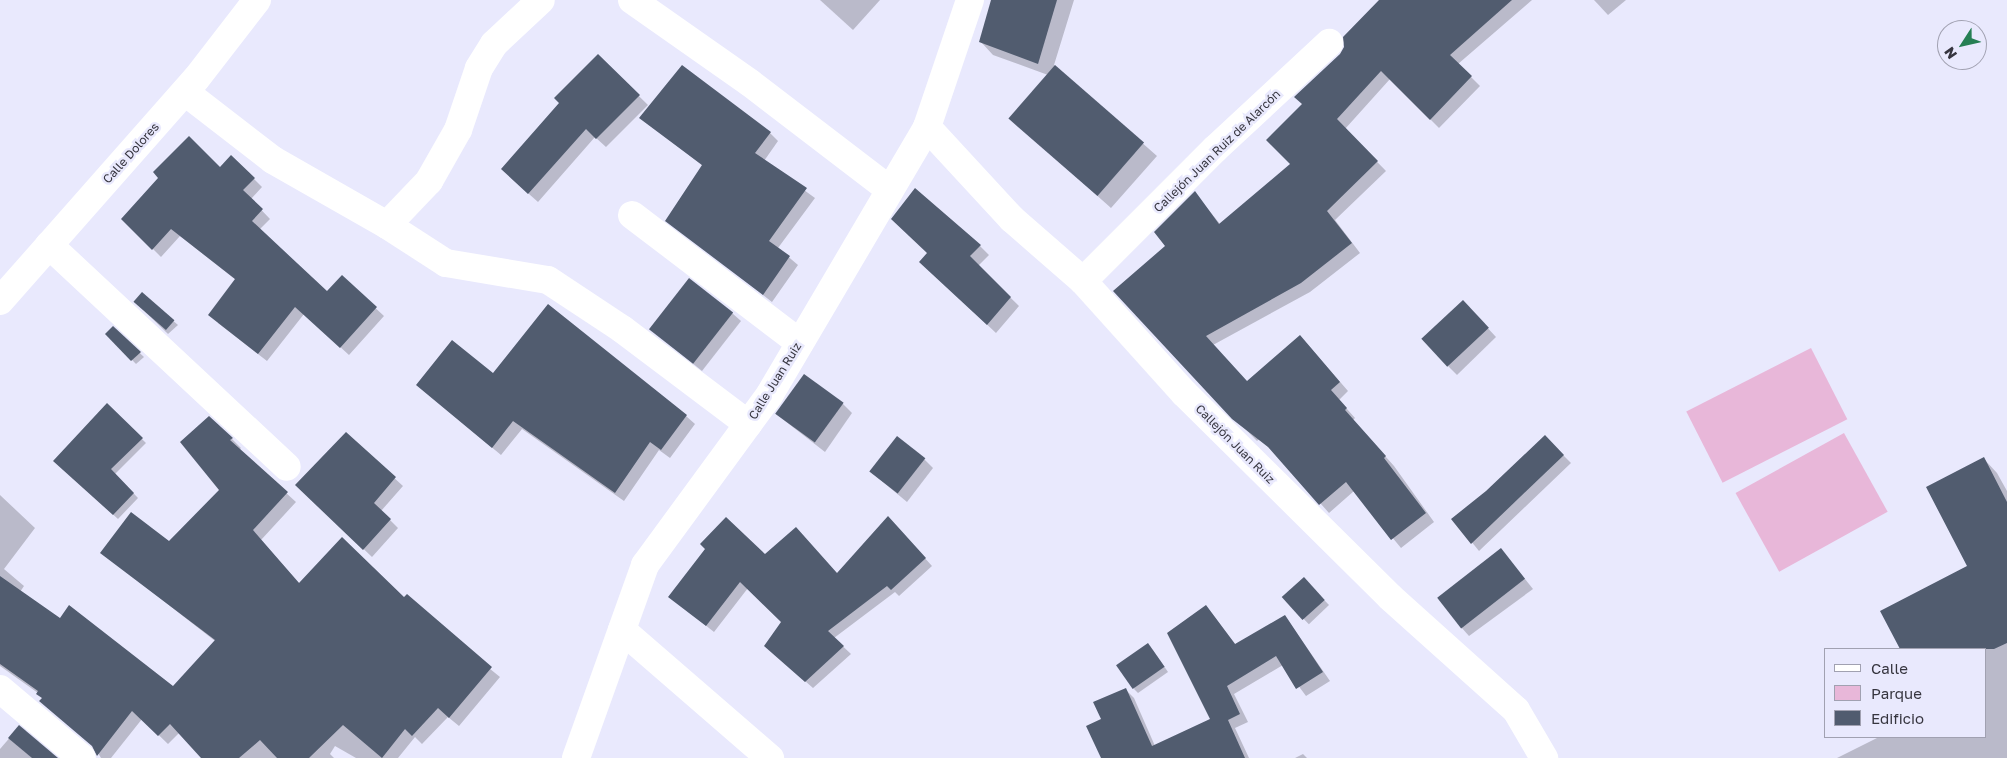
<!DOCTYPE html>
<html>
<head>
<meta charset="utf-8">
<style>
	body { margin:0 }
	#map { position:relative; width:2007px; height:758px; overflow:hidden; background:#e9e9fd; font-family:"Golos Text",sans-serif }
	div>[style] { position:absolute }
	.green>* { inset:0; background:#e8b7d9; transform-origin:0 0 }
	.shadow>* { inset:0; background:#0003; transform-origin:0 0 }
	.building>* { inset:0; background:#515c6f; transform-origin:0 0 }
	.minor>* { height:28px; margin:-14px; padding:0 14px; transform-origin:14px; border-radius:14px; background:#fff }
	span { translate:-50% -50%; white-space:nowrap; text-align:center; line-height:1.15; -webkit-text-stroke:5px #e9e9fd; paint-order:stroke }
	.street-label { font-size:12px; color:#36353f }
	.legend { position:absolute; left:1824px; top:648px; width:162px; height:90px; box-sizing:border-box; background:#e9e9fd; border:1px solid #a1a1b1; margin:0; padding:6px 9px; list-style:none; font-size:15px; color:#36353f }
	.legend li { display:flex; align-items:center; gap:10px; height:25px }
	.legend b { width:25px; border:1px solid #a1a1b1 }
	.north { position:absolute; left:1937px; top:20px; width:50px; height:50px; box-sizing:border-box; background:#e9e9fd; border:1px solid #a1a1b1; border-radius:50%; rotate:235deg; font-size:14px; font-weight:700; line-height:20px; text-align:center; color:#36353f }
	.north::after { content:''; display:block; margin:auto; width:18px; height:22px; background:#267f54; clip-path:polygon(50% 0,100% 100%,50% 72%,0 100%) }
</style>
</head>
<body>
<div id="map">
	<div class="green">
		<div style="left:1811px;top:348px;width:80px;height:140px;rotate:63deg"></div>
		<div style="left:1844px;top:433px;width:90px;height:124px;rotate:61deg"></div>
	</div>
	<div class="shadow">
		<div style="clip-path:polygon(820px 0,880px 0,853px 30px)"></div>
		<div style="clip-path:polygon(992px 0,1074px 0,1054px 65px,1157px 156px,1111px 208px,1011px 119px,1048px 75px,993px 55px,981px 42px)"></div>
		<div style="clip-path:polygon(1381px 0,1532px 0,1458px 64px,1480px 86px,1439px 128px,1390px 79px,1345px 129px,1386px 171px,1335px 220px,1360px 253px,1310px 292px,1213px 345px,1247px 383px,1300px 337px,1309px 346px,1348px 391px,1339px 400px,1355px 418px,1353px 420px,1394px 466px,1434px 522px,1401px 548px,1354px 491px,1329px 513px,1272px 449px,1260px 438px,1257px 441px,1175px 357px,1115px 291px,1167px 246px,1195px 193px,1220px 224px,1292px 164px,1303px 104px)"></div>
		<div style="clip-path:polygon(1594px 0,1626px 0,1608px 15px)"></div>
		<div style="clip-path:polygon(598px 56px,648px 105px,606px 147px,595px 137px,538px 202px,511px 178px,561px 103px)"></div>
		<div style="clip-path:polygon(641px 118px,770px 133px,778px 141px,764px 161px,815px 198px,778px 248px,798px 265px,772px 302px,667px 220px,703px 166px)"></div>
		<div style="clip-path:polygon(232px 157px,262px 187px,251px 199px,270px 219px,259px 230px,327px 292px,342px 277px,384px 316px,349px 355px,304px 314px,267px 361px,218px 323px,236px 280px,180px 236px,161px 257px,123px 219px,220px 168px)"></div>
		<div style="clip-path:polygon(980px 246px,989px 255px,978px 266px,1019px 306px,996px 333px,929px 270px)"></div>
		<div style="clip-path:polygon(142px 294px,178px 325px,168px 334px,135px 302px)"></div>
		<div style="clip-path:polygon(1472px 311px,1496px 337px,1457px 375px,1448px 366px)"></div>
		<div style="clip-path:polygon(732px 313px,741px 321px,702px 371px,654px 332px)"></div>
		<div style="clip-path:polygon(113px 328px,144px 357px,136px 364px,107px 334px)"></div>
		<div style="clip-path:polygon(493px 375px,686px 416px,695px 424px,670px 458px,659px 450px,624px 501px,522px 429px,501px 455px,417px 385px)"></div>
		<div style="clip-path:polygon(843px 404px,852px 413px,825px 452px,776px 414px)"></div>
		<div style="clip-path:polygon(107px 405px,146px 443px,115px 474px,138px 498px,118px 519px,59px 465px)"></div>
		<div style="clip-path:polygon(346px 434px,403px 486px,381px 511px,398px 528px,372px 557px,305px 493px)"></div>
		<div style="clip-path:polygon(1545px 437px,1571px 463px,1479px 551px,1453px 519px,1487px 492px)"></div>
		<div style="clip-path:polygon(232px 439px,241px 448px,239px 450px,296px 502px,261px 540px,300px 584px,404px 599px,500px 677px,459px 726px,448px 717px,422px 744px,415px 737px,398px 758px,356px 758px,335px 746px,330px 754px,334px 758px,202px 758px,180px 732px,168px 744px,142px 719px,111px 758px,101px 758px,95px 748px,41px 701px,43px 699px,38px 693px,0 666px,0 495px,35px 528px,4px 569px,24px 586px,20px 592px,60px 620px,174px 688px,215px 641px,102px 553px,169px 542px,221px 490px,182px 442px)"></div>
		<div style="clip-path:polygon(924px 459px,933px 468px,907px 502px,871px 472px)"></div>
		<div style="clip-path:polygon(1984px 459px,1997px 473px,2007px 491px,2007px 758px,1837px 758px,1879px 737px,1986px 737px,1986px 649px,1902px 649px,1882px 612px,1968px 566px)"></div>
		<div style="clip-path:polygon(895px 525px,932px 566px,899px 596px,895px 592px,834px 638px,851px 654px,813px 688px,773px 653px,783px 622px,748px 588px,714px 632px,670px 597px,765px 556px,837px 574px)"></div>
		<div style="clip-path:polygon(1501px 549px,1533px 589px,1469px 636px,1461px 627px)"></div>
		<div style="left:1304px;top:579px;width:36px;height:28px;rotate:46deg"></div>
		<div style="clip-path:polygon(1206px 606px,1236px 645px,1285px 616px,1330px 681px,1306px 696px,1283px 665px,1234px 694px,1248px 722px,1235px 728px,1249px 758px,1102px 758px,1102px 720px,1126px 690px,1134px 698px,1155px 746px,1211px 719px)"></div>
		<div style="clip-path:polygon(1152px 649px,1168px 672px,1138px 693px,1134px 689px)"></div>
		<div style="clip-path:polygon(19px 727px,56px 758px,0 758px,0 749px)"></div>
		<div style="clip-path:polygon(1303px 754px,1307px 758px,1295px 758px)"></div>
	</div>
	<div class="building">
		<div style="clip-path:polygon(991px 0,1057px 0,1038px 64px,979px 42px)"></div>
		<div style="clip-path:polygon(1379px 0,1512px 0,1450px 55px,1472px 76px,1430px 120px,1381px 71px,1337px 119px,1378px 161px,1327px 211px,1352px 243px,1301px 283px,1206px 336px,1247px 381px,1300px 335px,1340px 382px,1331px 390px,1347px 408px,1345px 410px,1386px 456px,1384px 458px,1426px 513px,1391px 540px,1346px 482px,1319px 505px,1268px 447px,1232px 419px,1113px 291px,1165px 246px,1154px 232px,1195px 191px,1219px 224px,1290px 164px,1266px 140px,1302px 104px,1294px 97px,1340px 54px,1344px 47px,1343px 37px)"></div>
		<div style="clip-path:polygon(598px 54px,640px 95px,596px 139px,586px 129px,528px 194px,501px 169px,559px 103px,554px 98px)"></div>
		<div style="clip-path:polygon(682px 65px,771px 132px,755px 153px,807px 188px,769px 241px,790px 256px,763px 295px,665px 221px,702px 165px,639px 118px)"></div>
		<div style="left:1055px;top:65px;width:118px;height:71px;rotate:41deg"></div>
		<div style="clip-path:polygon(189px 136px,220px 167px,231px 155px,255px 178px,243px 190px,263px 209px,252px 221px,327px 291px,342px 275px,377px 307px,340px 348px,295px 307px,258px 354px,208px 315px,235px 279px,171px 229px,152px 250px,121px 219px,158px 178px,153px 172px)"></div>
		<div style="clip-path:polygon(915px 188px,981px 245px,970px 256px,1011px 297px,987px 325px,919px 262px,927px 253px,891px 219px)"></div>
		<div style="left:689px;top:278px;width:56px;height:65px;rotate:38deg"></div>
		<div style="left:142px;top:292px;width:43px;height:13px;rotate:41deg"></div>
		<div style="left:1463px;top:300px;width:38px;height:57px;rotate:47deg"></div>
		<div style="clip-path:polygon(548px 304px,687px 415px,661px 450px,650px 442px,615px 493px,513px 421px,492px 448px,416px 385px,452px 340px,493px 373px)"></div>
		<div style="clip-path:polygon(113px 326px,141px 352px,131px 361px,105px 334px)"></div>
		<div style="left:804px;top:374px;width:49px;height:49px;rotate:36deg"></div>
		<div style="clip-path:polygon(107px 403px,143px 438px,111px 469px,134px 493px,113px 515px,53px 461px)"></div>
		<div style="clip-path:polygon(209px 416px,233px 438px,230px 440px,288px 492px,253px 530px,299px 583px,342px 537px,404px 597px,407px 594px,492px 667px,449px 718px,438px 708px,412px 736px,405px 729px,382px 758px,343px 725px,309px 758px,277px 758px,260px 740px,239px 758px,201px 758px,170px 724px,158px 736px,132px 711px,97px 756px,92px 746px,39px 701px,42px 698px,36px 694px,38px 691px,0 664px,0 576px,60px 618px,69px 605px,173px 686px,215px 640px,100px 553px,131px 512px,169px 541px,219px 490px,180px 442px)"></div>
		<div style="clip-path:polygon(346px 432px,396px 477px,374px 503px,391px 519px,363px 550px,295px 485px)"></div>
		<div style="clip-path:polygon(1545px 435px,1564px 455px,1471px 544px,1451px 519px,1486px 491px)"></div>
		<div style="left:897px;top:436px;width:36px;height:45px;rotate:38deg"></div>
		<div style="clip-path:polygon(1984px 457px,2007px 502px,2007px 643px,1994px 649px,1900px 649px,1880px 611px,1967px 566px,1926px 487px)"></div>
		<div style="clip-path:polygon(888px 516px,926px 558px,891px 590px,887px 586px,828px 631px,844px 646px,805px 682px,764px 646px,781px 622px,740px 582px,706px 626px,668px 597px,705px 549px,700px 544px,726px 517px,765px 554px,796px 527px,837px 573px)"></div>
		<div style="left:1501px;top:548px;width:39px;height:81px;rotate:52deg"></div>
		<div style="left:1304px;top:577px;width:31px;height:30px;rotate:48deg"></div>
		<div style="clip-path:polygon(1206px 605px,1235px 644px,1285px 615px,1323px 672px,1296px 689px,1276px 656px,1227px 686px,1240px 714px,1228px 720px,1245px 758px,1101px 758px,1086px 726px,1101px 719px,1093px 702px,1126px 688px,1152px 746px,1210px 719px,1167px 633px)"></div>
		<div style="left:1148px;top:643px;width:29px;height:39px;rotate:55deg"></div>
		<div style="clip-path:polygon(19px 725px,58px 758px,32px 758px,8px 738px)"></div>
	</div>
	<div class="minor">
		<div style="left:632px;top:0;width:144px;rotate:35.1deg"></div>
		<div style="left:750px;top:83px;width:176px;rotate:37.4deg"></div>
		<div style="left:185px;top:92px;width:111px;rotate:37.7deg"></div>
		<div style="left:273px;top:160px;width:131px;rotate:29.7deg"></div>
		<div style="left:387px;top:225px;width:61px;rotate:-46.3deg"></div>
		<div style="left:429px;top:181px;width:59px;rotate:-60.4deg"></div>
		<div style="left:458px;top:130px;width:65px;rotate:-71.3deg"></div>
		<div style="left:479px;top:68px;width:28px;rotate:-58deg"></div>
		<div style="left:494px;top:44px;width:64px;rotate:-43.1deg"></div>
		<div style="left:927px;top:127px;width:125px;rotate:47.3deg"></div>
		<div style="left:1012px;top:219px;width:94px;rotate:41.1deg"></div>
		<div style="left:1083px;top:281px;width:151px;rotate:48deg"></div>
		<div style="left:1184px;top:393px;width:290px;rotate:44.7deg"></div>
		<div style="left:1390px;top:597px;width:169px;rotate:41.9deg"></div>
		<div style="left:1516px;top:710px;width:56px;rotate:59.7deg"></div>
		<div style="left:632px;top:215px;width:211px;rotate:37.3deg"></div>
		<div style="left:387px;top:225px;width:70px;rotate:32.8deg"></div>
		<div style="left:446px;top:263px;width:103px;rotate:9.5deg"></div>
		<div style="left:548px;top:280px;width:89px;rotate:33.5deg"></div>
		<div style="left:622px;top:329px;width:158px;rotate:37deg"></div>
		<div style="left:49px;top:245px;width:325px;rotate:43deg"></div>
		<div style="left:1083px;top:281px;width:187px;rotate:-45deg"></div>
		<div style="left:1215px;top:149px;width:156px;rotate:-42.9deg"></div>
		<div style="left:0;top:301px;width:296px;rotate:-48.6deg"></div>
		<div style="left:196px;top:79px;width:100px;rotate:-52.3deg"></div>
		<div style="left:622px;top:630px;width:196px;rotate:40.9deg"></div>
		<div style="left:0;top:689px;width:107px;rotate:40.1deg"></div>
		<div style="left:576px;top:758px;width:205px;rotate:-70.3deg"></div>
		<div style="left:645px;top:565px;width:212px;rotate:-53.8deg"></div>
		<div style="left:770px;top:394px;width:310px;rotate:-59.5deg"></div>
		<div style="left:927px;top:127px;width:134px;rotate:-71.3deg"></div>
	</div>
	<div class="street-label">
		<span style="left:1217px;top:151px;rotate:-44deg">Callejón Juan Ruiz de Alarcón</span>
		<span style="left:131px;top:153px;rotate:-48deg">Calle Dolores</span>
		<span style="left:775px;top:381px;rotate:-58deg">Calle Juan Ruiz</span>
		<span style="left:1235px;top:444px;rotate:45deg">Callejón Juan Ruiz</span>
	</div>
	<ul class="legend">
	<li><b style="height:6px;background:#fff"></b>Calle</li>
	<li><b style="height:14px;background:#e8b7d9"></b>Parque</li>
	<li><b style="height:14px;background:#515c6f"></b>Edificio</li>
	</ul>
	<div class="north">N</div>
</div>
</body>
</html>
